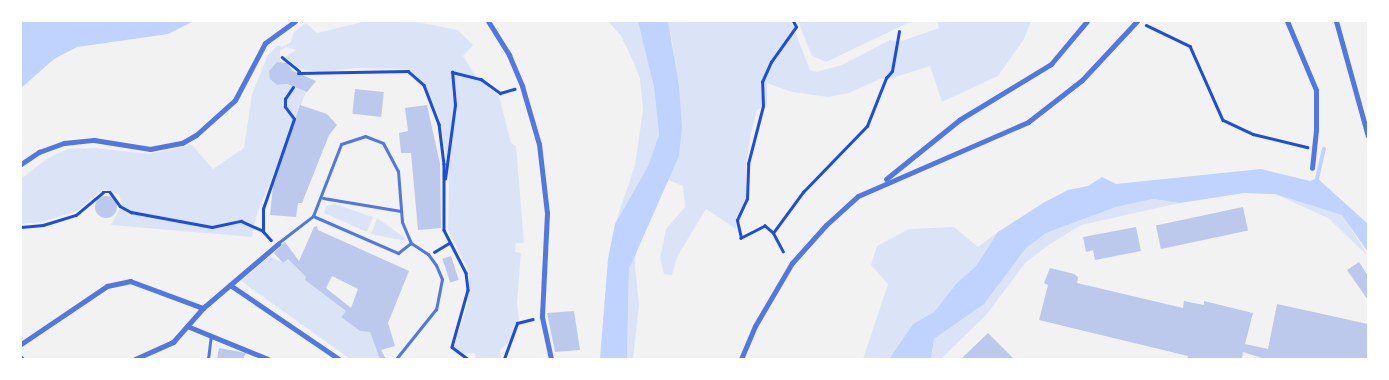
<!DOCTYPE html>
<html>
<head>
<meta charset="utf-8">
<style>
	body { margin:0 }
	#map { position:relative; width:1389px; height:380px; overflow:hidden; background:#f2f2f2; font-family:Jost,sans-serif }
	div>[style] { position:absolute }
	.green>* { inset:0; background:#dbe4f7 }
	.water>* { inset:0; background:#bfd3fe }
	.stream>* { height:4px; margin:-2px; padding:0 2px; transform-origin:2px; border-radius:2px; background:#bfd3fe }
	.building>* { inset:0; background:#bdc9ec; transform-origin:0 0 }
	.round { border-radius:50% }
	.path>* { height:2.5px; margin:-1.25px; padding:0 1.25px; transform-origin:1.25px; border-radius:1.25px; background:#1d4ed8 }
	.service>* { height:3px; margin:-1.5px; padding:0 1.5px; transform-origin:1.5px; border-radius:1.5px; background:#5277de }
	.minor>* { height:5px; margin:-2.5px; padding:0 2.5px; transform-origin:2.5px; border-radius:2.5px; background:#5277de }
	span { translate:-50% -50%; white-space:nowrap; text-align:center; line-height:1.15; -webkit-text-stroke:4px #fff; paint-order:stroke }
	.frame { position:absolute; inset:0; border:22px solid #fff; pointer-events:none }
</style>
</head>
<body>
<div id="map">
	<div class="green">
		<div style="clip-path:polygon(411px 21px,458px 30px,473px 45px,463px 56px,476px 77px,499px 96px,511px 143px,516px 146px,524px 243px,516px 243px,515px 252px,521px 253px,517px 304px,519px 319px,509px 342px,500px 350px,501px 359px,476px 359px,475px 353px,461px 354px,454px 346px,468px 304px,469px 272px,448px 230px,449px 177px,441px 122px,425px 84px,408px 69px,355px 68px,322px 72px,300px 69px,285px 57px,296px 50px,286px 47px,280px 51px,280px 62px,270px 69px,270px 79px,277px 85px,287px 84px,306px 92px,256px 217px,252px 237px,111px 225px,122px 204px,119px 195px,103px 189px,77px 211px,42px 222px,21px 224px,21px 179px,48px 158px,68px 149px,95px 148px,150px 154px,192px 145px,213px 169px,244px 148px,252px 94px,268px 55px,278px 45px,282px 47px,291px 42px,293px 33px,306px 23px,317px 33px,363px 22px)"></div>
		<div style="clip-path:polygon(608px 21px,638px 21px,641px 28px,654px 87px,659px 135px,648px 166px,615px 224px,635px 165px,643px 110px,640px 79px,634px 63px,621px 36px)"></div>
		<div style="clip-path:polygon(668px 21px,791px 21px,810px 70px,816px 72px,842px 65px,890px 40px,899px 42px,939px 28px,937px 21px,1031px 21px,1024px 39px,998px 76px,942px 102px,930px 66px,886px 80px,882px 78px,849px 93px,828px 97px,792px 92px,767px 83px,767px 104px,757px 110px,751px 133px,746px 165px,746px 198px,736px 219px,736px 229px,706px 209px,677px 257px,672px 275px,664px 274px,660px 258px,666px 229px,685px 207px,683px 186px,668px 180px,679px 156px,673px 47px)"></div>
		<div style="clip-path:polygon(798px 21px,912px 21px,826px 62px,812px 56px)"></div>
		<div style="clip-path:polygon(1275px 194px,1343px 215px,1368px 256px,1328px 218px)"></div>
		<div style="clip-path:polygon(1153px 199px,1180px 203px,1081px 225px,1047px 246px,1025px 263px,987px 314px,941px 359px,931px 359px,934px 339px,984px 304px,1026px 248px,1046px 233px,1116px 207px)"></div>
		<div style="clip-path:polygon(335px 204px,373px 217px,367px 232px,324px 213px,326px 206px)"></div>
		<div style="clip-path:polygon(377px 218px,405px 238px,405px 241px,371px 234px)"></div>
		<div style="clip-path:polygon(954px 227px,978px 247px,998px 232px,976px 266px,956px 284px,934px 312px,913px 324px,889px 359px,863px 359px,888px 284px,871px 265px,877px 246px,909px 229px)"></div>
		<div style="clip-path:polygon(637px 245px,635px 264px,639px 305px,633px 359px,627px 359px,629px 270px)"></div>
		<div style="clip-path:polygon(270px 256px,283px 263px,288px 259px,306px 277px,305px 280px,346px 311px,341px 317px,360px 331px,370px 332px,380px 359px,350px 359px,241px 281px)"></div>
	</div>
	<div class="water">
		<div style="clip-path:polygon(21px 21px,194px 21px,168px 34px,77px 47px,54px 59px,21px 88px)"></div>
		<div style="clip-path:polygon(638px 21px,668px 21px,679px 86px,682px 128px,679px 156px,629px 269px,627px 359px,600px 359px,608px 259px,615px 224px,648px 166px,659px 135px,654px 87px)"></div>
		<div style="clip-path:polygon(1261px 169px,1310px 181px,1317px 178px,1368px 224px,1368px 252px,1342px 215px,1275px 194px,1244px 193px,1180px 203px,1153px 199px,1116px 207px,1046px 233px,1026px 248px,984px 304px,934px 339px,931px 359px,889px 359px,913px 324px,934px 312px,956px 284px,976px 266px,998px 232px,1043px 203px,1068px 190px,1088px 186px,1102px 177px,1116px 184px)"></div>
	</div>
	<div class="stream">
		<div style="left:1316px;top:183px;width:35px;rotate:-77deg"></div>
	</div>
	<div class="building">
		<div style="clip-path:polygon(277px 62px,287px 63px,293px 71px,316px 81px,307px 92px,287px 84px,277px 85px,270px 79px,269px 71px)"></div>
		<div style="left:355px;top:89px;width:29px;height:25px;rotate:6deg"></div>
		<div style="clip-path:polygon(300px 105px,327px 114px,337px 125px,329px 135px,302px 203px,298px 203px,296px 217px,270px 215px,273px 186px)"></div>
		<div style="clip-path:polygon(427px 105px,440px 164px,441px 228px,418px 230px,411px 153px,401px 153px,399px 133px,408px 131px,405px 108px)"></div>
		<div class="round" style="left:95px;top:196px;width:22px;height:22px"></div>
		<div style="left:1243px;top:207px;width:24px;height:89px;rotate:78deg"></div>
		<div style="clip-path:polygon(evenodd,317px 226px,318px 230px,409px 271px,388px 323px,395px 346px,381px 350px,386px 359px,380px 359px,370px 332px,360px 331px,341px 317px,346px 311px,305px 280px,306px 277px,288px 259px,283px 263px,274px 253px,285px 242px,299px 261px,314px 227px,317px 226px,332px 276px,358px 289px,351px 308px,326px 288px,332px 276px)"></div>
		<div style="clip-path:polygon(1136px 227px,1141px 251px,1095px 260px,1093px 250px,1086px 252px,1083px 237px)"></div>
		<div style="left:451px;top:256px;width:25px;height:9px;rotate:72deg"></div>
		<div style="clip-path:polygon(1359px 262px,1368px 276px,1368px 300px,1347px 270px)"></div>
		<div style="clip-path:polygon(1050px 268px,1074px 274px,1078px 277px,1077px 283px,1183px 308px,1184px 301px,1204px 305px,1204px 301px,1253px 313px,1245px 344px,1268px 349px,1277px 304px,1368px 324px,1368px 359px,1265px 359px,1243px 352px,1242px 359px,1187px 359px,1188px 356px,1039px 320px,1048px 285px,1044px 283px)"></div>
		<div style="clip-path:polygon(574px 311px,580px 350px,555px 352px,547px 313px)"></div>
		<div style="clip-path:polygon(988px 333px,1014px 359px,961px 359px)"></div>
		<div style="clip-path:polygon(219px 348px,246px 353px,243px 359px,217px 359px)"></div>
	</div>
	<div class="path">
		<div style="left:1146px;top:25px;width:49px;rotate:25.5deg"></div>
		<div style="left:1190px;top:46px;width:81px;rotate:66deg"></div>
		<div style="left:1223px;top:120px;width:33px;rotate:25deg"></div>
		<div style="left:1253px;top:134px;width:56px;rotate:13.5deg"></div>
		<div style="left:282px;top:57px;width:22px;rotate:39deg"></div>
		<div style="left:298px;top:73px;width:110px;rotate:-1deg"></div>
		<div style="left:408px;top:71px;width:21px;rotate:41deg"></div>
		<div style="left:424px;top:85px;width:42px;rotate:69deg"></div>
		<div style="left:439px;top:124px;width:40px;rotate:82.9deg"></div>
		<div style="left:444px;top:164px;width:66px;rotate:90deg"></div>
		<div style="left:444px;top:230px;width:48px;rotate:62.9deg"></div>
		<div style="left:466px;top:273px;width:17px;rotate:83deg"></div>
		<div style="left:468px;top:290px;width:59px;rotate:105.7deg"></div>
		<div style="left:452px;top:347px;width:20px;rotate:37deg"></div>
		<div style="left:445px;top:179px;width:75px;rotate:-82.3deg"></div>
		<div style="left:455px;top:105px;width:33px;rotate:-95deg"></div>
		<div style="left:452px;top:72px;width:30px;rotate:14deg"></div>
		<div style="left:481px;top:79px;width:24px;rotate:36deg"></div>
		<div style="left:500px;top:93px;width:15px;rotate:-16deg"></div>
		<div style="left:21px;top:227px;width:22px;rotate:-5deg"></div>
		<div style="left:43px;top:225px;width:34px;rotate:-17deg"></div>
		<div style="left:76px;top:215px;width:35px;rotate:-40deg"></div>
		<div style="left:103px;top:192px;width:7px"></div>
		<div style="left:110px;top:192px;width:17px;rotate:54deg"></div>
		<div style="left:120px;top:206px;width:13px;rotate:29deg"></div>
		<div style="left:131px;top:212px;width:82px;rotate:10.5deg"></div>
		<div style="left:212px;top:227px;width:30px;rotate:-12deg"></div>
		<div style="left:241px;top:221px;width:24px;rotate:24deg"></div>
		<div style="left:263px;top:231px;width:12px;rotate:48deg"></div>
		<div style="left:263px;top:231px;width:22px;rotate:-90deg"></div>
		<div style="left:263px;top:209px;width:95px;rotate:-71deg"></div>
		<div style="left:294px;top:119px;width:15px;rotate:-127deg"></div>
		<div style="left:285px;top:107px;width:8px;rotate:-90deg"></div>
		<div style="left:285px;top:99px;width:14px;rotate:-56deg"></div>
		<div style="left:773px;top:233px;width:51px;rotate:-53.8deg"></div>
		<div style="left:803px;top:192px;width:92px;rotate:-45.9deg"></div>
		<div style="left:867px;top:126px;width:52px;rotate:-68.4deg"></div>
		<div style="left:886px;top:78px;width:9px;rotate:-49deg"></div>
		<div style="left:892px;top:71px;width:40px;rotate:-80deg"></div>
		<div style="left:434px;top:252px;width:17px;rotate:-31deg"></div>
		<div style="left:783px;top:252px;width:21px;rotate:-118deg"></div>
		<div style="left:773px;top:233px;width:11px;rotate:-139deg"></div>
		<div style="left:765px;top:226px;width:27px;rotate:153deg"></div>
		<div style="left:741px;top:238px;width:18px;rotate:-103deg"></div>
		<div style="left:737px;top:220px;width:23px;rotate:-65deg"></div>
		<div style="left:747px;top:199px;width:35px;rotate:-88deg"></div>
		<div style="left:748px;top:164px;width:60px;rotate:-75.5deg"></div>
		<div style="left:763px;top:106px;width:24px;rotate:-92deg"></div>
		<div style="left:762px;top:82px;width:22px;rotate:-66deg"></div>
		<div style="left:771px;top:62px;width:43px;rotate:-54.5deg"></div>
		<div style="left:796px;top:27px;width:7px;rotate:-117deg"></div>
		<div style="left:504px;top:359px;width:38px;rotate:-70deg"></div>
		<div style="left:517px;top:323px;width:16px;rotate:-14deg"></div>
	</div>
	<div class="service">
		<div style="left:323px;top:198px;width:79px;rotate:9.5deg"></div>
		<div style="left:313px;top:216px;width:93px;rotate:23.5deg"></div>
		<div style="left:398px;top:253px;width:16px;rotate:-38deg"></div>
		<div style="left:278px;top:243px;width:44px;rotate:-37.6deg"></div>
		<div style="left:313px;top:216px;width:77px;rotate:-68.7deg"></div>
		<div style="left:341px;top:144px;width:25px;rotate:-18deg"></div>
		<div style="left:365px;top:136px;width:19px;rotate:21deg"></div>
		<div style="left:383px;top:143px;width:32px;rotate:62deg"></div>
		<div style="left:398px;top:171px;width:51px;rotate:85.5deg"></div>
		<div style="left:402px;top:222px;width:23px;rotate:67deg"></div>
		<div style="left:411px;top:243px;width:20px;rotate:33deg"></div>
		<div style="left:428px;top:254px;width:14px;rotate:54deg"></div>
		<div style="left:436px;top:265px;width:15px;rotate:67deg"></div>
		<div style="left:442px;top:279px;width:31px;rotate:101deg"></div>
		<div style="left:436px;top:309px;width:64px;rotate:128.7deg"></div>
		<div style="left:208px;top:359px;width:23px;rotate:-83deg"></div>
	</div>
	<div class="minor">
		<div style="left:488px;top:21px;width:40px;rotate:58deg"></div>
		<div style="left:509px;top:55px;width:34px;rotate:67deg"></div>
		<div style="left:522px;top:86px;width:60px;rotate:73.7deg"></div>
		<div style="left:539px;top:144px;width:69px;rotate:83.4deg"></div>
		<div style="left:547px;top:213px;width:104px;rotate:92.8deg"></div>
		<div style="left:542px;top:317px;width:43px;rotate:77.9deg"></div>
		<div style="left:1287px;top:21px;width:75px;rotate:67.2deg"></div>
		<div style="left:1316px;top:90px;width:40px;rotate:90deg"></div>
		<div style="left:1316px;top:130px;width:38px;rotate:96deg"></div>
		<div style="left:1336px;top:21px;width:119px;rotate:74.5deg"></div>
		<div style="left:21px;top:164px;width:22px;rotate:-34deg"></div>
		<div style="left:39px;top:152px;width:27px;rotate:-20deg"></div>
		<div style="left:64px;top:143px;width:30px;rotate:-6deg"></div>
		<div style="left:94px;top:140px;width:57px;rotate:9.1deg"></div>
		<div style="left:150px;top:149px;width:33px;rotate:-11deg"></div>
		<div style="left:182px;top:143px;width:16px;rotate:-30deg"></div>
		<div style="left:196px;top:135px;width:52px;rotate:-41.9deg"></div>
		<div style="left:235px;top:100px;width:64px;rotate:-62.2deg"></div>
		<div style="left:265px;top:43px;width:37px;rotate:-36deg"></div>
		<div style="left:886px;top:179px;width:94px;rotate:-38.9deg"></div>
		<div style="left:959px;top:120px;width:108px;rotate:-31.3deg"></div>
		<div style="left:1051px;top:64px;width:56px;rotate:-50.1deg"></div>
		<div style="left:230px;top:285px;width:132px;rotate:34.2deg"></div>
		<div style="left:187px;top:326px;width:87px;rotate:22.2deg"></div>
		<div style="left:21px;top:344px;width:104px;rotate:-34deg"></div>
		<div style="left:107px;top:286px;width:24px;rotate:-12deg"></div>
		<div style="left:130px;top:281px;width:78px;rotate:20.3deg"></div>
		<div style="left:21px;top:358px;width:1px;rotate:45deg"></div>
		<div style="left:135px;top:359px;width:42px;rotate:-24.1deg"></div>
		<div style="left:173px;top:342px;width:45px;rotate:-48.6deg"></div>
		<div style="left:203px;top:308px;width:99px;rotate:-40.5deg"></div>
		<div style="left:741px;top:359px;width:36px;rotate:-67deg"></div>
		<div style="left:755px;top:326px;width:73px;rotate:-59.6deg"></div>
		<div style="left:792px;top:263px;width:51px;rotate:-48.2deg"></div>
		<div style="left:826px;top:225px;width:43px;rotate:-42.2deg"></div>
		<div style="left:858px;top:196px;width:185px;rotate:-23.5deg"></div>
		<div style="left:1028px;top:122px;width:68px;rotate:-37.9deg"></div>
		<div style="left:1082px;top:80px;width:81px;rotate:-47deg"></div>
	</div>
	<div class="frame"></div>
</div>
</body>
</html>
